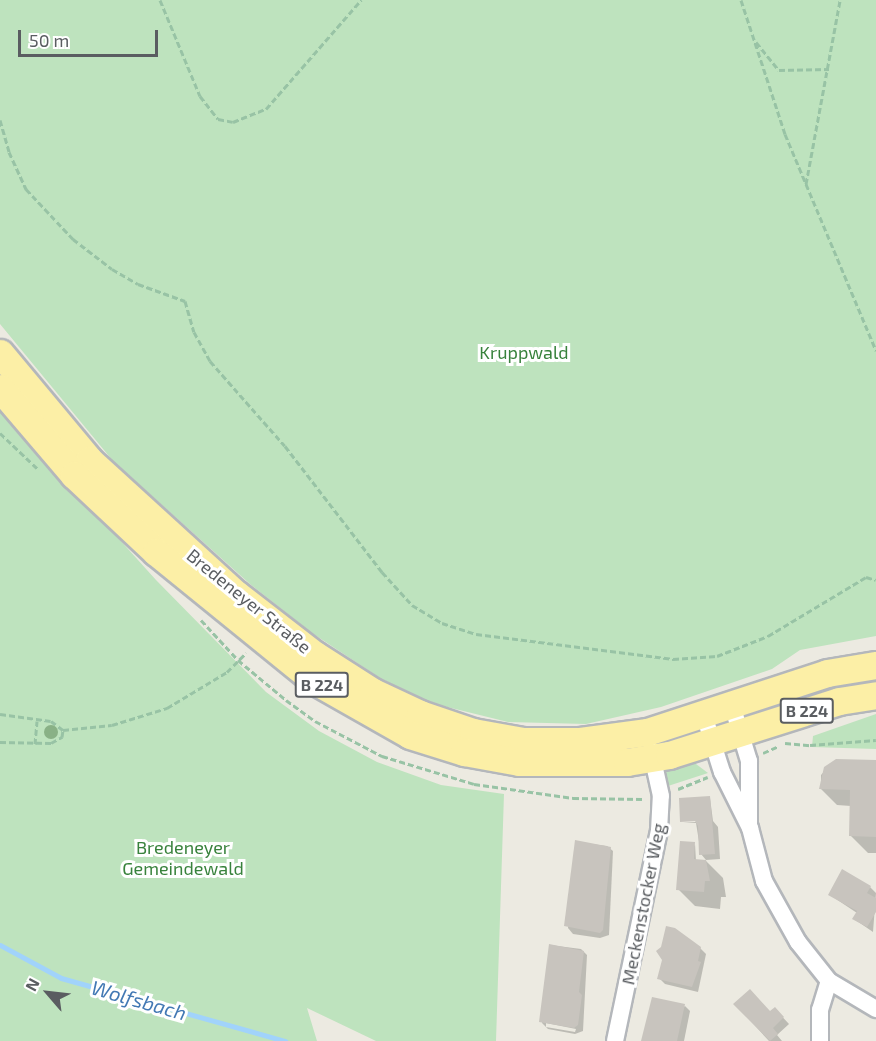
<!DOCTYPE html>
<html>
<head>
<meta charset="utf-8">
<style>
	body { margin:0 }
	#map { position:relative; width:876px; height:1041px; overflow:hidden; background:#eceae1; font-family:"Exo 2",sans-serif }
	div>[style] { position:absolute }
	.green>* { inset:0; background:#bee3be }
	.shadow>* { inset:0; background:#0003 }
	.stream>* { height:5px; margin:-2.5px; padding:0 2.5px; transform-origin:2.5px; border-radius:2.5px; background:#a1d3fb }
	.building>* { inset:0; background:#c8c4be }
	.path>* { height:3px; margin-top:-1.5px; transform-origin:0; background:repeating-linear-gradient(90deg,#98c3a5 0 6px,transparent 0 9px) }
	.roads { filter:drop-shadow(2px 0 #b4b7bb) drop-shadow(-2px 0 #b4b7bb) drop-shadow(0 2px #b4b7bb) drop-shadow(0 -2px #b4b7bb) }
	.street>* { height:16px; margin:-8px; padding:0 8px; transform-origin:8px; border-radius:8px; background:#fff }
	.primary>* { height:27px; margin:-13.5px; padding:0 13.5px; transform-origin:13.5px; border-radius:13.5px; background:#fcefa6 }
	.trees>* { width:14px; height:14px; margin:-7px; border-radius:50%; background:#89b186 }
	span { translate:-50% -50%; white-space:nowrap; text-align:center; line-height:1.15; -webkit-text-stroke:6px #fff; paint-order:stroke }
	.shield-label span { padding:2px 4px; background:#fff; border:2px solid; border-radius:4px; -webkit-text-stroke-width:0 }
	.shield-label { font-size:16px; color:#5a5d61; font-weight:700 }
	.park-label { font-size:18px; color:#38823c }
	.street-label { font-size:18px; color:#5a5d61 }
	.water-label { font-size:20px; color:#4379b4; font-style:italic }
	.north { position:absolute; left:18px; top:963px; width:60px; height:60px; -webkit-text-stroke:4px #fff; paint-order:stroke; rotate:298deg; font-size:16px; font-weight:700; line-height:24px; text-align:center; color:#5a5d61 }
	.north::after { content:''; display:block; margin:auto; width:21px; height:27px; background:#5a5d61; clip-path:polygon(50% 0,100% 100%,50% 72%,0 100%) }
	.scale { position:absolute; left:18px; top:30px; width:140px; height:27px; box-sizing:border-box; border:3px solid #5a5d61; border-top:0; padding-left:8px; font-size:18px; line-height:21px; white-space:nowrap; color:#5a5d61; -webkit-text-stroke:4px #fff; paint-order:stroke }
</style>
</head>
<body>
<div id="map">
	<div class="green">
		<div style="clip-path:polygon(0 0,876px 0,876px 636px,800px 650px,772px 669px,661px 707px,586px 724px,508px 722px,431px 703px,380px 678px,312px 633px,250px 584px,113px 461px,0 324px)"></div>
		<div style="clip-path:polygon(0 407px,156px 580px,266px 692px,319px 731px,377px 762px,441px 785px,504px 794px,496px 1041px,376px 1041px,307px 1008px,317px 1041px,0 1041px)"></div>
		<div style="clip-path:polygon(876px 714px,876px 749px,812px 747px,813px 736px)"></div>
		<div style="clip-path:polygon(692px 761px,708px 773px,668px 786px,666px 772px,670px 767px)"></div>
	</div>
	<div class="shadow">
		<div style="clip-path:polygon(876px 762px,876px 853px,868px 853px,851px 836px,851px 806px,837px 805px,821px 789px,821px 775px,832px 763px)"></div>
		<div style="clip-path:polygon(710px 798px,713px 821px,718px 827px,720px 859px,706px 860px,701px 854px,696px 823px,683px 823px,696px 822px)"></div>
		<div style="clip-path:polygon(576px 842px,607px 846px,613px 851px,609px 935px,600px 938px,573px 934px,568px 928px)"></div>
		<div style="clip-path:polygon(695px 844px,696px 861px,706px 861px,723px 878px,726px 897px,721px 897px,720px 909px,695px 906px,678px 889px)"></div>
		<div style="clip-path:polygon(870px 887px,876px 893px,873px 932px,854px 919px,857px 913px,830px 895px)"></div>
		<div style="clip-path:polygon(evenodd,550px 945px,581px 949px,587px 955px,583px 1031px,575px 1034px,548px 1029px,542px 1023px,550px 945px,546px 1023px,576px 1029px,575px 1032px,546px 1027px,546px 1023px)"></div>
		<div style="clip-path:polygon(700px 948px,706px 954px,698px 992px,665px 984px,659px 978px,664px 960px)"></div>
		<div style="clip-path:polygon(735px 1004px,771px 1013px,775px 1009px,789px 1024px,777px 1035px,782px 1041px,769px 1041px)"></div>
		<div style="clip-path:polygon(685px 1006px,690px 1011px,684px 1041px,643px 1041px)"></div>
	</div>
	<div class="stream">
		<div style="left:0;top:945px;width:69px;rotate:28.4deg"></div>
		<div style="left:61px;top:978px;width:233px;rotate:15.7deg"></div>
	</div>
	<div class="building">
		<div style="clip-path:polygon(836px 759px,876px 760px,876px 837px,849px 836px,850px 790px,819px 789px,824px 767px)"></div>
		<div style="clip-path:polygon(710px 796px,715px 854px,699px 855px,698px 826px,695px 821px,680px 822px,679px 798px)"></div>
		<div style="clip-path:polygon(575px 840px,611px 847px,603px 930px,600px 933px,564px 926px)"></div>
		<div style="clip-path:polygon(680px 841px,695px 842px,694px 859px,706px 860px,710px 881px,705px 881px,704px 892px,676px 890px)"></div>
		<div style="clip-path:polygon(842px 869px,871px 886px,867px 893px,876px 898px,876px 912px,867px 927px,852px 919px,857px 911px,828px 895px)"></div>
		<div style="clip-path:polygon(666px 926px,675px 928px,701px 947px,698px 961px,701px 962px,692px 987px,657px 979px,662px 960px,656px 951px,661px 947px)"></div>
		<div style="clip-path:polygon(549px 944px,584px 951px,579px 992px,582px 995px,578px 1025px,574px 1028px,539px 1022px)"></div>
		<div style="clip-path:polygon(750px 989px,770px 1011px,775px 1007px,784px 1017px,773px 1028px,778px 1034px,770px 1041px,733px 1004px)"></div>
		<div style="clip-path:polygon(652px 997px,685px 1004px,677px 1041px,641px 1041px)"></div>
	</div>
	<div class="path">
		<div style="left:160px;top:0;width:104px;rotate:67.4deg"></div>
		<div style="left:200px;top:96px;width:29px;rotate:52deg"></div>
		<div style="left:218px;top:119px;width:15px;rotate:11deg"></div>
		<div style="left:233px;top:122px;width:35px;rotate:-22deg"></div>
		<div style="left:266px;top:109px;width:145px;rotate:-48.9deg"></div>
		<div style="left:741px;top:0;width:141px;rotate:71.8deg"></div>
		<div style="left:785px;top:134px;width:235px;rotate:67.2deg"></div>
		<div style="left:756px;top:42px;width:36px;rotate:51deg"></div>
		<div style="left:779px;top:70px;width:50px;rotate:-1.1deg"></div>
		<div style="left:0;top:120px;width:33px;rotate:74deg"></div>
		<div style="left:9px;top:152px;width:41px;rotate:65.3deg"></div>
		<div style="left:26px;top:189px;width:69px;rotate:46.8deg"></div>
		<div style="left:73px;top:239px;width:49px;rotate:37.6deg"></div>
		<div style="left:112px;top:269px;width:30px;rotate:30deg"></div>
		<div style="left:138px;top:284px;width:50px;rotate:19.9deg"></div>
		<div style="left:185px;top:301px;width:32px;rotate:74deg"></div>
		<div style="left:194px;top:332px;width:33px;rotate:61deg"></div>
		<div style="left:210px;top:361px;width:113px;rotate:48.6deg"></div>
		<div style="left:285px;top:446px;width:159px;rotate:52.4deg"></div>
		<div style="left:382px;top:572px;width:45px;rotate:47.7deg"></div>
		<div style="left:412px;top:605px;width:35px;rotate:31deg"></div>
		<div style="left:442px;top:623px;width:36px;rotate:18deg"></div>
		<div style="left:476px;top:634px;width:199px;rotate:7.2deg"></div>
		<div style="left:673px;top:659px;width:44px;rotate:-3.9deg"></div>
		<div style="left:717px;top:656px;width:55px;rotate:-21.4deg"></div>
		<div style="left:768px;top:636px;width:114px;rotate:-31deg"></div>
		<div style="left:866px;top:577px;width:10px;rotate:17deg"></div>
		<div style="left:806px;top:184px;width:187px;rotate:-79.5deg"></div>
		<div style="left:0;top:433px;width:52px;rotate:43.5deg"></div>
		<div style="left:201px;top:620px;width:54px;rotate:47.2deg"></div>
		<div style="left:238px;top:660px;width:62px;rotate:39.8deg"></div>
		<div style="left:286px;top:700px;width:36px;rotate:36deg"></div>
		<div style="left:315px;top:721px;width:76px;rotate:27.6deg"></div>
		<div style="left:382px;top:756px;width:96px;rotate:16.9deg"></div>
		<div style="left:474px;top:784px;width:100px;rotate:8deg"></div>
		<div style="left:573px;top:798px;width:70px;rotate:0.8deg"></div>
		<div style="left:0;top:714px;width:51px;rotate:7.8deg"></div>
		<div style="left:51px;top:721px;width:15px;rotate:37deg"></div>
		<div style="left:0;top:742px;width:51px;rotate:1.1deg"></div>
		<div style="left:51px;top:743px;width:13px;rotate:-29deg"></div>
		<div style="left:62px;top:737px;width:7px;rotate:-82deg"></div>
		<div style="left:63px;top:730px;width:49px;rotate:-5.8deg"></div>
		<div style="left:112px;top:725px;width:58px;rotate:-17.2deg"></div>
		<div style="left:167px;top:708px;width:70px;rotate:-31deg"></div>
		<div style="left:227px;top:672px;width:27px;rotate:-45deg"></div>
		<div style="left:785px;top:743px;width:25px;rotate:5deg"></div>
		<div style="left:810px;top:745px;width:66px;rotate:-4.3deg"></div>
		<div style="left:35px;top:744px;width:23px;rotate:-85deg"></div>
		<div style="left:763px;top:753px;width:17px;rotate:-24deg"></div>
		<div style="left:678px;top:789px;width:32px;rotate:-22deg"></div>
	</div>
	<div class="roads">
		<div class="street">
			<div style="left:732px;top:705px;width:59px;rotate:73.1deg"></div>
			<div style="left:749px;top:761px;width:63px;rotate:90deg"></div>
			<div style="left:704px;top:715px;width:60px;rotate:72.5deg"></div>
			<div style="left:722px;top:772px;width:63px;rotate:63.4deg"></div>
			<div style="left:750px;top:828px;width:55px;rotate:75.2deg"></div>
			<div style="left:764px;top:881px;width:70px;rotate:60.9deg"></div>
			<div style="left:798px;top:942px;width:50px;rotate:51.5deg"></div>
			<div style="left:829px;top:981px;width:55px;rotate:30.8deg"></div>
			<div style="left:615px;top:1041px;width:215px;rotate:-78.2deg"></div>
			<div style="left:659px;top:831px;width:35px;rotate:-87deg"></div>
			<div style="left:661px;top:796px;width:46px;rotate:-102.5deg"></div>
			<div style="left:820px;top:1041px;width:31px;rotate:-90deg"></div>
			<div style="left:820px;top:1010px;width:30px;rotate:-73deg"></div>
		</div>
		<div class="primary">
			<div style="left:0;top:353px;width:139px;rotate:50.2deg"></div>
			<div style="left:89px;top:460px;width:199px;rotate:42.4deg"></div>
			<div style="left:236px;top:594px;width:100px;rotate:37.7deg"></div>
			<div style="left:315px;top:655px;width:69px;rotate:32.5deg"></div>
			<div style="left:373px;top:692px;width:52px;rotate:25.1deg"></div>
			<div style="left:420px;top:714px;width:56px;rotate:18.8deg"></div>
			<div style="left:473px;top:732px;width:51px;rotate:10.2deg"></div>
			<div style="left:523px;top:741px;width:57px"></div>
			<div style="left:580px;top:741px;width:68px;rotate:-7.7deg"></div>
			<div style="left:647px;top:732px;width:189px;rotate:-18.1deg"></div>
			<div style="left:827px;top:673px;width:50px;rotate:-9.3deg"></div>
			<div style="left:0;top:388px;width:114px;rotate:49.6deg"></div>
			<div style="left:74px;top:475px;width:112px;rotate:43.2deg"></div>
			<div style="left:156px;top:552px;width:205px;rotate:39.1deg"></div>
			<div style="left:315px;top:681px;width:109px;rotate:29.6deg"></div>
			<div style="left:410px;top:735px;width:57px;rotate:17.5deg"></div>
			<div style="left:464px;top:752px;width:56px;rotate:10.3deg"></div>
			<div style="left:519px;top:762px;width:108px"></div>
			<div style="left:627px;top:762px;width:43px;rotate:-9.5deg"></div>
			<div style="left:669px;top:755px;width:178px;rotate:-17.6deg"></div>
			<div style="left:839px;top:701px;width:37px;rotate:-9deg"></div>
		</div>
	</div>
	<div class="trees">
		<div style="left:51px;top:732px"></div>
	</div>
	<div class="shield-label">
		<span style="left:322px;top:685px">B 224</span>
		<span style="left:807px;top:711px">B 224</span>
	</div>
	<div class="park-label">
		<span style="left:524px;top:352px">Kruppwald</span>
		<span style="left:183px;top:858px">Bredeneyer<br>Gemeindewald</span>
	</div>
	<div class="street-label">
		<span style="left:249px;top:601px;rotate:39deg">Bredeneyer Straße</span>
		<span style="left:643px;top:904px;rotate:-79deg">Meckenstocker Weg</span>
	</div>
	<div class="water-label">
		<span style="left:139px;top:1000px;rotate:16deg">Wolfsbach</span>
	</div>
	<div class="north">N</div>
	<div class="scale">50 m</div>
</div>
</body>
</html>
